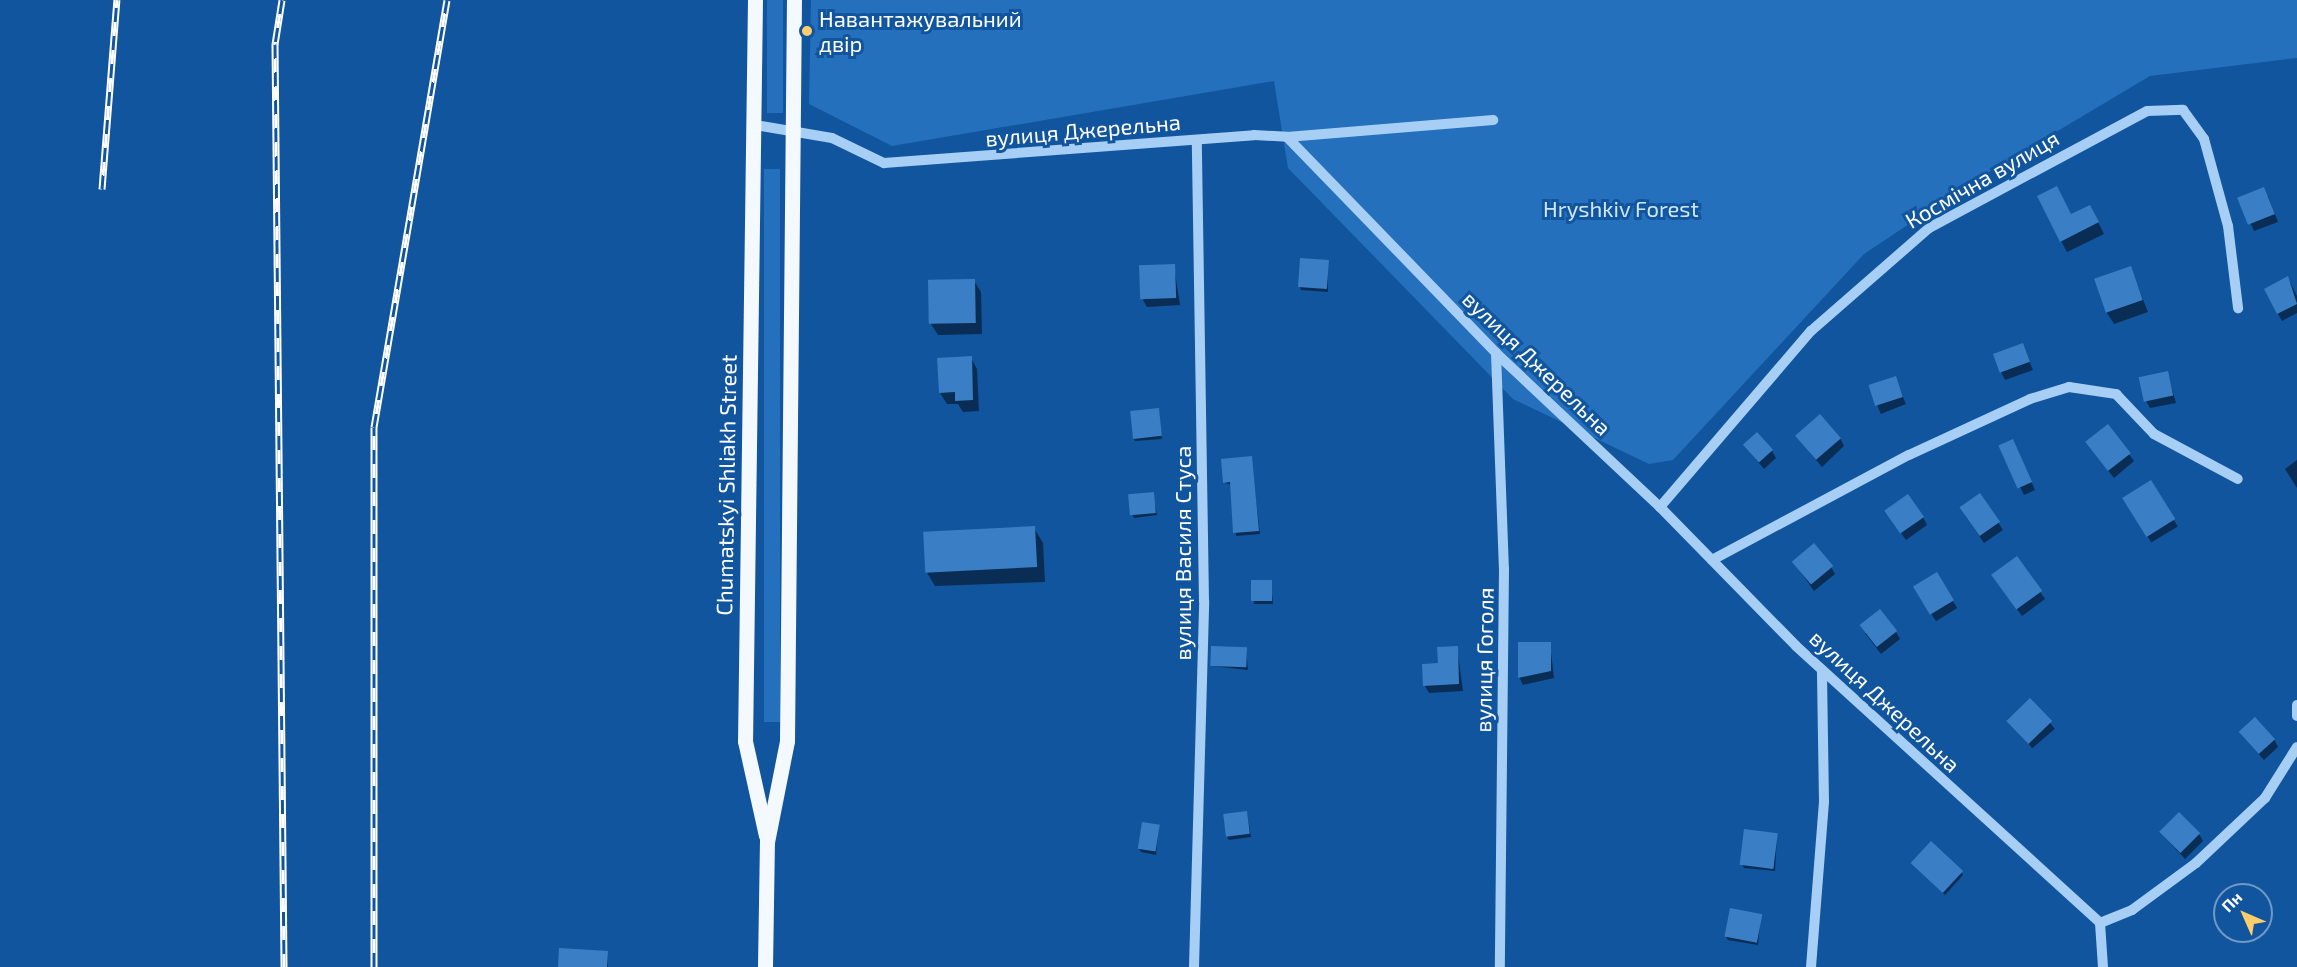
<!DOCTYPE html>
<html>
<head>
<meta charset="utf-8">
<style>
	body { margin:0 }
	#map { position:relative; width:2297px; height:967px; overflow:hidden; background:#11559e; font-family:"Exo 2",sans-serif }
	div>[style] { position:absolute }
	.green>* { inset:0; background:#2470bc; transform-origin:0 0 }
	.shadow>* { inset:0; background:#0007; transform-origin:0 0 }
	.building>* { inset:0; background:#3a7fc5; transform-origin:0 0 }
	.minor>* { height:10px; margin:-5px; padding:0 5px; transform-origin:5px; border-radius:5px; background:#a7cef5 }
	.major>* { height:15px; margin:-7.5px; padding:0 7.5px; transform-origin:7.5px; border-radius:7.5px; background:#f4f9ff }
	.rail>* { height:7px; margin-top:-3.5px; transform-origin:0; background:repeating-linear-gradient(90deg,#11559e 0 14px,#fff 0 28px); box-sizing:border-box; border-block:2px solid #fff }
	.dots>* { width:16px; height:16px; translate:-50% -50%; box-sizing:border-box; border:3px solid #11559e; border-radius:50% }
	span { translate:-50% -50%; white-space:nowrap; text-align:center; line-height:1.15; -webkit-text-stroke:6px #11559e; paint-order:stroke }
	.poi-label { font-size:22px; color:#fff }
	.left { translate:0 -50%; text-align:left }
	.street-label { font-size:22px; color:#fff }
	.park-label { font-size:22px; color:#cfe7fe }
	.north { position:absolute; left:2213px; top:883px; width:60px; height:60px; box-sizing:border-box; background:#11559e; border:2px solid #7099c5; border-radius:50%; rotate:315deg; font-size:16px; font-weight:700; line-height:24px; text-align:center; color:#fff }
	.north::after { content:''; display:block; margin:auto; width:21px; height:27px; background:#ffcd6a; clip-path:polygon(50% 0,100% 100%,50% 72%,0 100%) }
</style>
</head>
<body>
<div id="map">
	<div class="green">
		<div style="left:767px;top:0;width:16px;height:113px"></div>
		<div style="clip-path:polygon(811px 0,2297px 0,2297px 58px,2150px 76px,1975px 180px,1864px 254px,1673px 460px,1649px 464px,1513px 399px,1288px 168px,1274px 81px,892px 146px,809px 104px)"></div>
		<div style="left:764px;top:169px;width:16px;height:553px"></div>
	</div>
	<div class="shadow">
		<div style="clip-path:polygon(2268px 196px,2278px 222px,2254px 231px,2239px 198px)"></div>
		<div style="clip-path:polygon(2071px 216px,2096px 218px,2104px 234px,2067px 252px,2061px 241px)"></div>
		<div style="clip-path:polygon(1328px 262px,1328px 292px,1301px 290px,1300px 287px)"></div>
		<div style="clip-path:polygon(1174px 266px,1180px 305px,1147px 307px,1143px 300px)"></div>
		<div style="clip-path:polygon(2130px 267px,2148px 312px,2114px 324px,2107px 313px)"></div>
		<div style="clip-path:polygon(2288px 278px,2297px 296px,2297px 313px,2282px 321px,2278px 314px)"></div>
		<div style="clip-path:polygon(974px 281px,981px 292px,982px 334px,938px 335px,931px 324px)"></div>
		<div style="clip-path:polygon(2022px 345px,2033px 370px,2005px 380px,2001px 372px)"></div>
		<div style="clip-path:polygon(971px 358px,977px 369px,979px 411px,963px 412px,958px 404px,947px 404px,940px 393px)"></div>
		<div style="clip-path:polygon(2167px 372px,2176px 403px,2150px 408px,2146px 401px)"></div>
		<div style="left:1895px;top:377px;width:29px;height:27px;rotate:68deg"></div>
		<div style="clip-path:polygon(1159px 410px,1162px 439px,1135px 441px,1133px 438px)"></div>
		<div style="clip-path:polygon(2108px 426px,2134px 461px,2114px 478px,2091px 449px)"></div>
		<div style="clip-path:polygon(1797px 437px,1840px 438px,1844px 446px,1822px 467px)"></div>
		<div style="clip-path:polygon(1745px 446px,1772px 451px,1776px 458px,1764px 469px)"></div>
		<div style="clip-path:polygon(2001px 447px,2017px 449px,2035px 490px,2024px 495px)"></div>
		<div style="clip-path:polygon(1251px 458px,1260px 534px,1236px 536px,1232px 485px,1225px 483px)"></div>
		<div style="clip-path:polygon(2297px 460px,2297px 488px,2285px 469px)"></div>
		<div style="left:2151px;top:482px;width:52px;height:31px;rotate:59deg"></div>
		<div style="clip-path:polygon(1153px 494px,1157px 515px,1134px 518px,1132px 514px)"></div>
		<div style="clip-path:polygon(1980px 495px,2003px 530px,1984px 543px,1965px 515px)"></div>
		<div style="clip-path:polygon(1923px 517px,1927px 525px,1906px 540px,1890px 518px)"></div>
		<div style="clip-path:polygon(1034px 528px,1043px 543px,1045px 582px,935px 586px,926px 571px)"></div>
		<div style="clip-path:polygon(2016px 558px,2045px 599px,2022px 616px,1997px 582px)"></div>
		<div style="clip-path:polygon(1793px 561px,1831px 567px,1835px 574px,1814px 591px)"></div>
		<div style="left:1936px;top:574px;width:40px;height:25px;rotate:58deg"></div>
		<div style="clip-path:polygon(1252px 581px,1271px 582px,1273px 604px,1254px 604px)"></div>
		<div style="clip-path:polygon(1896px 632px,1900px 639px,1881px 654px,1865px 633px)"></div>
		<div style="clip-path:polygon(1550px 644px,1554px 678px,1523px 685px,1519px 677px)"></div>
		<div style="clip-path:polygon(1457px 647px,1463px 691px,1429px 693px,1425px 686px)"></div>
		<div style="clip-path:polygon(1246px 649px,1248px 670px,1212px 666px)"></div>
		<div style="left:2030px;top:700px;width:38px;height:30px;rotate:49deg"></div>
		<div style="clip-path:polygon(2240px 733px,2274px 739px,2278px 747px,2264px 760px)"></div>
		<div style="clip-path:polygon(1247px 813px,1251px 837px,1229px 840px,1227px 837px)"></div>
		<div style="clip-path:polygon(1159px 827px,1156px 855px,1141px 852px,1139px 849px)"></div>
		<div style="clip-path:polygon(2161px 833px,2199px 834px,2203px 841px,2185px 859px)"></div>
		<div style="clip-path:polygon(1777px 834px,1775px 871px,1744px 868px,1742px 864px)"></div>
		<div style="clip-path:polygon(1913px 863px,1961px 872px,1963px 875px,1945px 895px)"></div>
		<div style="clip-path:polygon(1761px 915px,1758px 945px,1728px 940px,1726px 937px)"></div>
		<div style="clip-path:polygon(607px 953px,608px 967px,559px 967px)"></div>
	</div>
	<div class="building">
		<div style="clip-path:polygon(2057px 186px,2071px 214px,2090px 205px,2099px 222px,2060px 242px,2037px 196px)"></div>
		<div style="left:2264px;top:187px;width:29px;height:29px;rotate:68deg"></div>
		<div style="left:1300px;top:258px;width:29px;height:29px;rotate:4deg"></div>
		<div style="left:1175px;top:264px;width:34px;height:36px;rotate:88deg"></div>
		<div style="left:2131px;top:266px;width:36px;height:39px;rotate:71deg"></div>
		<div style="clip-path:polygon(2288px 276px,2297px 304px,2277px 314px,2264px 289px)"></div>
		<div style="left:975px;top:279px;width:44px;height:47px;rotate:89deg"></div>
		<div style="left:2023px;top:343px;width:20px;height:32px;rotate:70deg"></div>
		<div style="clip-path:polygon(972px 356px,973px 400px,955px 401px,955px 392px,939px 393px,937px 358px)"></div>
		<div style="left:2168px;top:371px;width:25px;height:30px;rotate:78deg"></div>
		<div style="left:1896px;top:376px;width:22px;height:29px;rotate:72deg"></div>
		<div style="left:1159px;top:408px;width:28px;height:29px;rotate:84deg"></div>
		<div style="left:1820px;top:414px;width:32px;height:33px;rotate:49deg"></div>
		<div style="left:2108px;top:424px;width:37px;height:29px;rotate:52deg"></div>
		<div style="left:1757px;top:432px;width:24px;height:19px;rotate:48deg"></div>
		<div style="left:2013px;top:439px;width:47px;height:16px;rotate:66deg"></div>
		<div style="clip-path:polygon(1252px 456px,1259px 531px,1233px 533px,1230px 482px,1223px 483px,1221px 459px)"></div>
		<div style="left:2151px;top:480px;width:46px;height:34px;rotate:58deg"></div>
		<div style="left:1154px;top:492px;width:21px;height:26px;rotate:85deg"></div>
		<div style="left:1980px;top:493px;width:35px;height:25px;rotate:55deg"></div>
		<div style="left:1908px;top:494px;width:28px;height:29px;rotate:55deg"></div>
		<div style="left:1035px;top:526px;width:41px;height:112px;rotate:87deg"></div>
		<div style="left:1814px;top:543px;width:30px;height:29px;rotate:50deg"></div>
		<div style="left:2017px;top:556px;width:43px;height:32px;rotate:54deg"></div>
		<div style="left:1937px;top:572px;width:33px;height:28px;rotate:59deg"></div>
		<div style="left:1251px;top:580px;width:21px;height:21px"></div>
		<div style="left:1880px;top:609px;width:28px;height:26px;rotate:52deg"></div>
		<div style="clip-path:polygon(1518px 642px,1551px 642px,1551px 671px,1518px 678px)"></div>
		<div style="left:1211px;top:646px;width:36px;height:20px;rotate:2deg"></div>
		<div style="clip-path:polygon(1458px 646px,1459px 684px,1423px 686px,1422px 664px,1438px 663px,1437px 647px)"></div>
		<div style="left:2030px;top:698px;width:32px;height:33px;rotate:46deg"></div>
		<div style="left:2255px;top:717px;width:30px;height:22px;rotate:48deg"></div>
		<div style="left:1247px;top:811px;width:23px;height:24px;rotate:83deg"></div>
		<div style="left:2179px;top:812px;width:30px;height:28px;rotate:45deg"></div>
		<div style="left:1142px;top:822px;width:18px;height:27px;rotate:9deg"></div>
		<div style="left:1744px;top:829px;width:34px;height:36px;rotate:7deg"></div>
		<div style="left:1931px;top:841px;width:44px;height:30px;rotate:43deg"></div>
		<div style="left:1730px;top:908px;width:33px;height:29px;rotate:11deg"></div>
		<div style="clip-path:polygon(559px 948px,608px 951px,607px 967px,558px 967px)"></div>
	</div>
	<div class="minor">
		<div style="left:755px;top:125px;width:78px;rotate:9.6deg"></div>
		<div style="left:832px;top:138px;width:58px;rotate:25.7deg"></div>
		<div style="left:884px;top:163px;width:371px;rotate:-4.3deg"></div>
		<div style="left:1254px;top:135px;width:33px;rotate:3deg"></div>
		<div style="left:1287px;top:137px;width:301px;rotate:45.9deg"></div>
		<div style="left:1496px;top:353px;width:225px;rotate:43.2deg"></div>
		<div style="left:1660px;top:507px;width:194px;rotate:45.6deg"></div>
		<div style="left:1796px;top:646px;width:411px;rotate:42.3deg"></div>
		<div style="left:2100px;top:923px;width:44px;rotate:86.1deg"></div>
		<div style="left:1287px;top:137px;width:207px;rotate:-4.7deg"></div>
		<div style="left:1496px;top:353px;width:216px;rotate:87.9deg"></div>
		<div style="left:1504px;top:569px;width:398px;rotate:90.6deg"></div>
		<div style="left:1660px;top:507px;width:232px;rotate:-49.4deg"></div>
		<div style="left:1811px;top:331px;width:157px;rotate:-41.1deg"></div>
		<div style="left:1929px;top:228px;width:247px;rotate:-28.2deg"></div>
		<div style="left:2147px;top:111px;width:36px;rotate:-2deg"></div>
		<div style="left:2183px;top:110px;width:36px;rotate:54deg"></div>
		<div style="left:2204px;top:139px;width:90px;rotate:74.6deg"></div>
		<div style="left:2228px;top:226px;width:83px;rotate:83deg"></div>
		<div style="left:1712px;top:560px;width:223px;rotate:-28.1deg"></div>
		<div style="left:1909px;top:455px;width:133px;rotate:-24.8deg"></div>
		<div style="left:2030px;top:399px;width:41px;rotate:-17.1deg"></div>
		<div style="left:2069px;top:387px;width:48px;rotate:8.5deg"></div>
		<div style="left:2116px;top:394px;width:55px;rotate:46.5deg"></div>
		<div style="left:2154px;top:434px;width:95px;rotate:28.2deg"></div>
		<div style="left:2297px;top:705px;width:11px;rotate:90deg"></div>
		<div style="left:2100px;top:923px;width:35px;rotate:-22deg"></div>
		<div style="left:2132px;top:910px;width:79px;rotate:-36.3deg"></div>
		<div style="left:2196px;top:863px;width:95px;rotate:-43.3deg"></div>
		<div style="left:2265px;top:798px;width:60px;rotate:-57.9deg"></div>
		<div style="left:1194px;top:967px;width:366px;rotate:-88.4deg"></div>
		<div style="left:1204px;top:601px;width:461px;rotate:-90.9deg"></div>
		<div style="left:1811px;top:967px;width:166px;rotate:-85.5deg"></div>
		<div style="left:1824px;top:802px;width:131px;rotate:-90.9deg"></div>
	</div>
	<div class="major">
		<div style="left:755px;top:0;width:741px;rotate:90.77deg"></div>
		<div style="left:745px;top:741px;width:97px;rotate:77.5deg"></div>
		<div style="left:765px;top:967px;width:125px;rotate:-89.1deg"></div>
		<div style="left:767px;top:842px;width:103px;rotate:-78.8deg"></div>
		<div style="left:787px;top:741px;width:741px;rotate:-89.46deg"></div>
	</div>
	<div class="rail">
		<div style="left:282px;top:0;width:45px;rotate:99deg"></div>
		<div style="left:275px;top:44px;width:923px;rotate:89.44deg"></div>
		<div style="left:102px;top:189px;width:190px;rotate:-85.5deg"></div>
		<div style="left:374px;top:967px;width:540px;rotate:-90deg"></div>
		<div style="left:374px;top:427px;width:433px;rotate:-80.3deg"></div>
	</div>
	<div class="dots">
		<div style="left:807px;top:31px;background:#ffcd6a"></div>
	</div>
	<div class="poi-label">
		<span class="left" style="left:819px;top:31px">Навантажувальний<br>двір</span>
	</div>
	<div class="street-label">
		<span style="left:1083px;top:130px;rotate:-5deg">вулиця Джерельна</span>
		<span style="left:1982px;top:179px;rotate:-30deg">Космічна вулиця</span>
		<span style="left:1537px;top:363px;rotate:44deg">вулиця Джерельна</span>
		<span style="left:726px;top:485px;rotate:-89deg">Chumatskyi Shliakh Street</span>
		<span style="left:1183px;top:553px;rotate:-90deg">вулиця Василя Стуса</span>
		<span style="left:1484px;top:660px;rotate:-89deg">вулиця Гоголя</span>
		<span style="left:1885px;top:701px;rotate:43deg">вулиця Джерельна</span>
	</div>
	<div class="park-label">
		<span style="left:1621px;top:209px">Hryshkiv Forest</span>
	</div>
	<div class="north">Пн</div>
</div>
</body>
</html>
